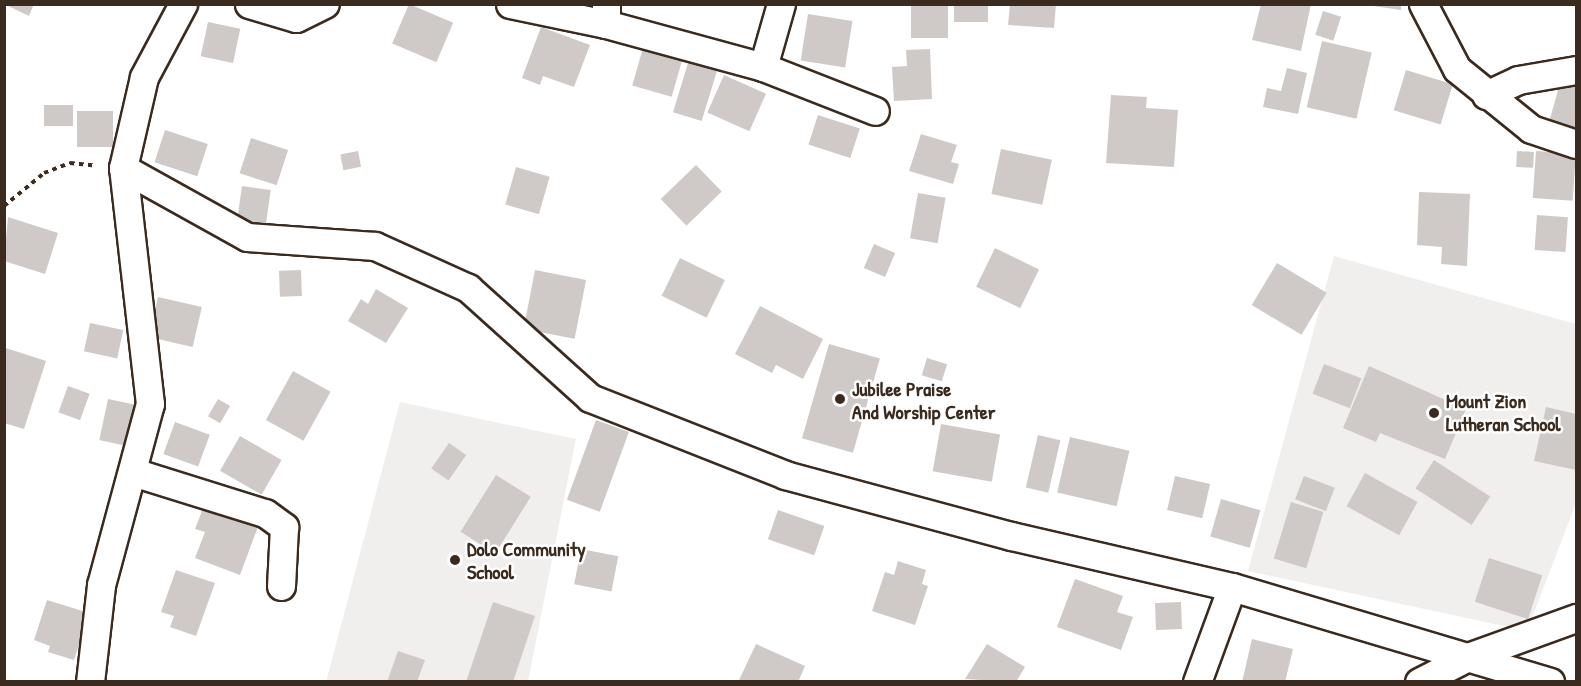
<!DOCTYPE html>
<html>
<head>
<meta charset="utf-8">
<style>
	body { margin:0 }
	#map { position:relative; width:1581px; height:686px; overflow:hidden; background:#fff; font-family:"Patrick Hand",sans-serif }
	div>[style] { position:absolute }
	.built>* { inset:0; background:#f1efee }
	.building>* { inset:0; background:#cfcac7; transform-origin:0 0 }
	.path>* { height:4px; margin-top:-2px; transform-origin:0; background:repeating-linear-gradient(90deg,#3b2a1e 0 4.5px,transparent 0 9px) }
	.roads { filter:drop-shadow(2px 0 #3b2a1e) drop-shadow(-2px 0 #3b2a1e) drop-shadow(0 2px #3b2a1e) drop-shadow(0 -2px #3b2a1e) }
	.minor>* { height:27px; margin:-13.5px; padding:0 13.5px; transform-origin:13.5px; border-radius:13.5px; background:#fff }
	.dots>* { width:16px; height:16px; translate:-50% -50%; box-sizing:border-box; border:3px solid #fff; border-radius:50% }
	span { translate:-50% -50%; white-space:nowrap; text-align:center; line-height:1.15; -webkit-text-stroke:5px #fff; paint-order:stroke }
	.poi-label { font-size:20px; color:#3b2a1e; font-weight:700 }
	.left { translate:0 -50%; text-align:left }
	.frame { position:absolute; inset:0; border:6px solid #3b2a1e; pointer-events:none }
</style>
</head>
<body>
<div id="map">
	<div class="built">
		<div style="clip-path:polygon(1334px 256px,1576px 324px,1576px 503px,1527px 631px,1248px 571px)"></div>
		<div style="clip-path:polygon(400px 402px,576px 439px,528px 681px,326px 682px)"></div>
	</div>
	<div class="building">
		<div style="clip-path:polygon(4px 4px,34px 4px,29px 16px)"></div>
		<div style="left:409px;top:4px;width:48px;height:43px;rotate:23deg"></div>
		<div style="left:911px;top:4px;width:37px;height:34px"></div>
		<div style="left:954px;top:4px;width:34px;height:18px"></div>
		<div style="clip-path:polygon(1010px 4px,1056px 4px,1054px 28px,1008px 25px)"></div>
		<div style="clip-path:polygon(1261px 4px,1311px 4px,1301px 51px,1252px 40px)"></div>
		<div style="clip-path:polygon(1360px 4px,1401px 4px,1401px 10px)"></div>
		<div style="left:1323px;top:11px;width:19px;height:25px;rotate:18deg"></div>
		<div style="left:808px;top:14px;width:45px;height:47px;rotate:9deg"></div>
		<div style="left:208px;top:22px;width:33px;height:35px;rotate:12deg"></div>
		<div style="clip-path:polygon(541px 27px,590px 45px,574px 87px,543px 76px,540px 85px,522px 78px)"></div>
		<div style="left:1322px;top:41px;width:51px;height:68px;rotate:13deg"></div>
		<div style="left:643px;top:48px;width:41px;height:39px;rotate:16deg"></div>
		<div style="clip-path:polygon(930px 49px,932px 99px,894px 101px,892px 67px,907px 66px,906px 50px)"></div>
		<div style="left:692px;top:50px;width:30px;height:65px;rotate:17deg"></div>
		<div style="clip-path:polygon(1287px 68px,1307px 73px,1298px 114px,1263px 107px,1267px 88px,1281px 91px)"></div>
		<div style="left:1406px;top:70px;width:49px;height:42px;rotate:17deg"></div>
		<div style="left:724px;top:75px;width:46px;height:41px;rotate:24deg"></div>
		<div style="clip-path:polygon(1561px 80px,1576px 84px,1576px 131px,1549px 122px)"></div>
		<div style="clip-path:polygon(1111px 95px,1147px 97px,1146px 108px,1178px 110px,1174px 167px,1106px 163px)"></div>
		<div style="left:44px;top:105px;width:29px;height:21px"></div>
		<div style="left:113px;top:111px;width:36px;height:36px;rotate:90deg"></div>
		<div style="left:818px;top:115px;width:44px;height:31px;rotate:18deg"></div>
		<div style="left:165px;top:130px;width:45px;height:34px;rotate:18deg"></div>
		<div style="clip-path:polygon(921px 134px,957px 145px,951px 162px,959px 164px,953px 184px,909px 171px)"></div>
		<div style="left:251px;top:138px;width:39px;height:37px;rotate:18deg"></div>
		<div style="left:1001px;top:149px;width:52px;height:46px;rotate:12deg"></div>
		<div style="left:358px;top:151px;width:16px;height:18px;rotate:79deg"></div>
		<div style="left:1517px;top:151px;width:17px;height:16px;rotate:3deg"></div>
		<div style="left:1536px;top:151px;width:40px;height:47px;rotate:4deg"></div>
		<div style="left:696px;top:165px;width:37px;height:49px;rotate:46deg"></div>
		<div style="left:516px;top:167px;width:35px;height:39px;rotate:16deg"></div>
		<div style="left:242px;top:186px;width:29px;height:39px;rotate:8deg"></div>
		<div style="clip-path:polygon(1419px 192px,1470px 194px,1467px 266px,1441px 264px,1442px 247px,1417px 245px)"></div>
		<div style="left:918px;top:193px;width:28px;height:46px;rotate:10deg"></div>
		<div style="left:1537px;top:215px;width:31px;height:35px;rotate:4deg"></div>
		<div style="clip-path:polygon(8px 217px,58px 233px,45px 274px,4px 261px)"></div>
		<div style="left:874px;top:244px;width:23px;height:26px;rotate:23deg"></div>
		<div style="left:995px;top:248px;width:49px;height:43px;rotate:26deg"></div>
		<div style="left:680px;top:258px;width:50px;height:42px;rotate:26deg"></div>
		<div style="left:1277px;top:263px;width:58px;height:49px;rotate:31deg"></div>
		<div style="left:301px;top:270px;width:26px;height:22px;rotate:88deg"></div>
		<div style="left:535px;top:270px;width:52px;height:60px;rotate:11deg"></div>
		<div style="clip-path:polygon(376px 289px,408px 308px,386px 343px,348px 321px,361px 299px,368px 304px)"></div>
		<div style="left:158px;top:297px;width:45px;height:41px;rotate:13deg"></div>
		<div style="clip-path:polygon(760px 306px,823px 339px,803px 379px,776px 365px,772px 373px,735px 354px)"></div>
		<div style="left:90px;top:323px;width:34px;height:29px;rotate:12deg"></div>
		<div style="left:829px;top:344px;width:53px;height:98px;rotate:16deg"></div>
		<div style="clip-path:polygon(6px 348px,46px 361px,24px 429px,4px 423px)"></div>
		<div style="left:927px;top:358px;width:21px;height:18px;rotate:17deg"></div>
		<div style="left:1324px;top:364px;width:40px;height:32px;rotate:21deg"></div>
		<div style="clip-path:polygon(1369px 366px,1466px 409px,1445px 459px,1380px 433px,1376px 442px,1343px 428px)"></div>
		<div style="left:293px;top:371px;width:43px;height:56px;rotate:29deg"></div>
		<div style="left:68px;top:386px;width:23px;height:28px;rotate:20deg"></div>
		<div style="left:108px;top:399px;width:34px;height:42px;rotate:12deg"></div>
		<div style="left:218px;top:399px;width:14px;height:20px;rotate:30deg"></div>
		<div style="clip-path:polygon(1546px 407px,1576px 414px,1576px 470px,1534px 461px)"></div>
		<div style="left:596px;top:420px;width:35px;height:85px;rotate:20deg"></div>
		<div style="left:175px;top:422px;width:37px;height:34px;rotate:20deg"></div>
		<div style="left:941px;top:424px;width:60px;height:48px;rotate:10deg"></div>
		<div style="left:1038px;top:435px;width:23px;height:54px;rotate:13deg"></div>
		<div style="left:240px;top:436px;width:48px;height:40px;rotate:30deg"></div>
		<div style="left:1070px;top:437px;width:61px;height:57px;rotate:13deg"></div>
		<div style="left:449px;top:443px;width:21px;height:31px;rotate:35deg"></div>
		<div style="left:1434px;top:460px;width:67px;height:34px;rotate:33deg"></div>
		<div style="left:1365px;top:473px;width:60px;height:38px;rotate:29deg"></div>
		<div style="left:496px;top:475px;width:41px;height:67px;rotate:32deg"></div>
		<div style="left:1175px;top:476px;width:36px;height:35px;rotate:13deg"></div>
		<div style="left:1304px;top:476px;width:33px;height:25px;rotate:21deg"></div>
		<div style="left:1221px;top:499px;width:41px;height:39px;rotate:16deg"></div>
		<div style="left:1291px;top:502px;width:34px;height:59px;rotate:17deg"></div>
		<div style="clip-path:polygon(204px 506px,262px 516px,240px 575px,195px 558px,205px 532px,195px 529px)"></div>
		<div style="left:778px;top:510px;width:49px;height:31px;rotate:19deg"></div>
		<div style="left:581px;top:549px;width:38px;height:36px;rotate:11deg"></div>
		<div style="left:1489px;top:558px;width:56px;height:46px;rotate:18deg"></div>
		<div style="clip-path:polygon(898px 561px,926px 570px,922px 584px,928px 586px,915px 625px,872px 611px,885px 572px,894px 575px)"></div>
		<div style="clip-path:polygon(176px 570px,215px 583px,196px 636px,170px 627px,174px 616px,161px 612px)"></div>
		<div style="clip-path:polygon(1075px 579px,1123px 596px,1117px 612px,1133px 617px,1121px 650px,1057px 627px)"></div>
		<div style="clip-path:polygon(47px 600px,89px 613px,74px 660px,48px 652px,50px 646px,34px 640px)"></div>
		<div style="clip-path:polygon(493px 602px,535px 616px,513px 682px,466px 682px)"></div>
		<div style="left:1181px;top:602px;width:27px;height:26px;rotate:88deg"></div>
		<div style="clip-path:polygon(1252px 639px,1293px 649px,1285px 682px,1242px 682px)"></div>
		<div style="clip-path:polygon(756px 644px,805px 666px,798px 682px,739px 680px)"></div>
		<div style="clip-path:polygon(987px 644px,1025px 667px,1016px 682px,965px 679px)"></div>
		<div style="clip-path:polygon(398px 651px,425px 660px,417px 682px,387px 682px)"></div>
	</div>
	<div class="path">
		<div style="left:4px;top:206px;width:52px;rotate:-39.5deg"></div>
		<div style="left:44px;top:173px;width:28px;rotate:-21deg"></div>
		<div style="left:70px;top:163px;width:27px;rotate:6deg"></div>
	</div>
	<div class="roads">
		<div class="minor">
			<div style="left:249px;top:4px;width:49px;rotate:16.6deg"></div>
			<div style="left:296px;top:18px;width:32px;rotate:-26deg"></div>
			<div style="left:510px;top:4px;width:98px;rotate:11.8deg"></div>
			<div style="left:606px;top:24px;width:20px;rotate:-90deg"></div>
			<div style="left:1423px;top:4px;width:73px;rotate:62.4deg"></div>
			<div style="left:1457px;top:69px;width:95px;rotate:39deg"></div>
			<div style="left:1531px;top:129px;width:47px;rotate:18.4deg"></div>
			<div style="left:606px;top:24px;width:163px;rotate:15.3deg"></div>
			<div style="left:763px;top:67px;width:120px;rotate:21.4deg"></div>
			<div style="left:763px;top:67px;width:66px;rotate:-74.1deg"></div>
			<div style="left:1486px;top:95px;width:35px;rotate:-25deg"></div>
			<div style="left:1518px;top:80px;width:59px;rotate:-9.8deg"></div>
			<div style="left:123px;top:168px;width:142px;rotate:29.1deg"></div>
			<div style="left:247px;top:237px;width:128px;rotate:4deg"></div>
			<div style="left:375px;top:246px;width:102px;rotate:24.3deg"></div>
			<div style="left:468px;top:288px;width:164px;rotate:42deg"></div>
			<div style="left:590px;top:398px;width:210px;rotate:21.5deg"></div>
			<div style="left:785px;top:475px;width:234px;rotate:15.1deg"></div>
			<div style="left:1011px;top:536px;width:227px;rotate:13deg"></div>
			<div style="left:1232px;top:587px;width:332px;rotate:16.6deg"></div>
			<div style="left:133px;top:472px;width:138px;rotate:17.3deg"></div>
			<div style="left:265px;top:513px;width:24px;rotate:36deg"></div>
			<div style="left:284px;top:527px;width:59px;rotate:92.9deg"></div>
			<div style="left:90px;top:682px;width:98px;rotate:-83.5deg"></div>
			<div style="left:101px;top:585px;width:188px;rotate:-74.9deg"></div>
			<div style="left:150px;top:404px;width:238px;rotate:-96.5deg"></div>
			<div style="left:123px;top:168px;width:93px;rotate:-77deg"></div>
			<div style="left:144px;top:77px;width:83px;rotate:-61.9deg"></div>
			<div style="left:1197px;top:682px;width:101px;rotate:-69.8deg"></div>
			<div style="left:1419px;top:682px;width:55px;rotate:-27deg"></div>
			<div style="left:1468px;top:657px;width:115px;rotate:-19.9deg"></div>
		</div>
	</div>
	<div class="dots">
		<div style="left:840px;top:399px;background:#3b2a1e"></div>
		<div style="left:1434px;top:413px;background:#3b2a1e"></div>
		<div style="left:455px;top:560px;background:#3b2a1e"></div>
	</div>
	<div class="poi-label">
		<span class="left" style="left:852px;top:400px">Jubilee Praise<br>And Worship Center</span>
		<span class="left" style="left:1446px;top:412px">Mount Zion<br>Lutheran School</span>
		<span class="left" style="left:467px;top:560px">Dolo Community<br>School</span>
	</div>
	<div class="frame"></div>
</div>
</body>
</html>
